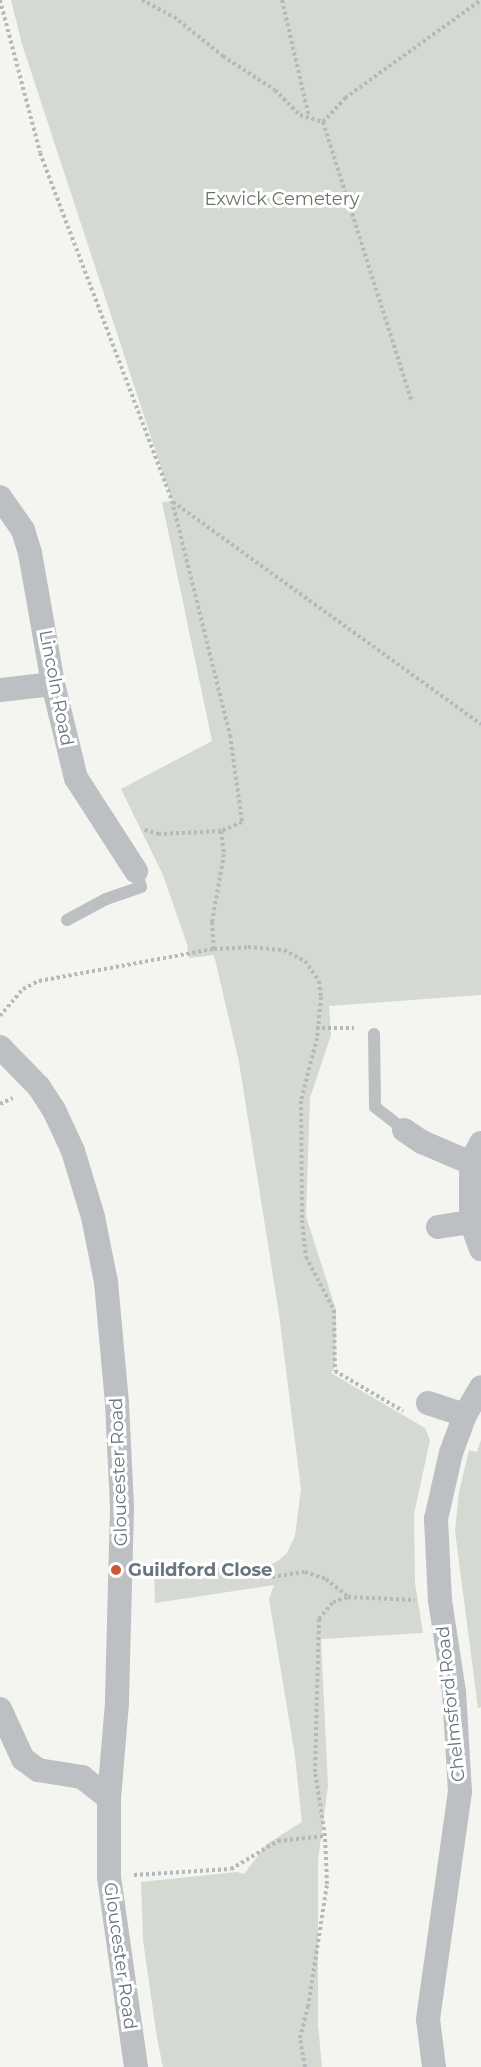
<!DOCTYPE html>
<html>
<head>
<meta charset="utf-8">
<style>
	body { margin:0 }
	#map { position:relative; width:481px; height:2067px; overflow:hidden; background:#f4f4f1; font-family:Montserrat,sans-serif }
	div>[style] { position:absolute }
	.green>* { inset:0; background:#d4d9d1 }
	.path>* { height:4px; margin-top:-2px; transform-origin:0; background:repeating-linear-gradient(90deg,#b6b9bb 0 3px,transparent 0 6px) }
	.lane>* { height:12px; margin:-6px; padding:0 6px; transform-origin:6px; border-radius:6px; background:#bcc0c2 }
	.street>* { height:24px; margin:-12px; padding:0 12px; transform-origin:12px; border-radius:12px; background:#bcc0c2 }
	.dots>* { width:16px; height:16px; translate:-50% -50%; box-sizing:border-box; border:3px solid #fff; border-radius:50% }
	span { translate:-50% -50%; white-space:nowrap; text-align:center; line-height:1.15; -webkit-text-stroke:6px #fff; paint-order:stroke }
	.park-label { font-size:18px; color:#697665 }
	.street-label { font-size:18px; color:#67757e }
	.poi-label { font-size:18px; color:#67757e; font-weight:700 }
	.left { translate:0 -50%; text-align:left }
</style>
</head>
<body>
<div id="map">
	<div class="green">
		<div style="clip-path:polygon(11px 0,481px 0,481px 995px,329px 1006px,331px 1035px,310px 1098px,306px 1216px,336px 1310px,335px 1366px,331px 1373px,425px 1428px,430px 1440px,414px 1514px,415px 1583px,423px 1633px,321px 1639px,328px 1786px,318px 1860px,318px 2025px,322px 2067px,163px 2067px,157px 2038px,143px 1940px,141px 1882px,237px 1872px,244px 1874px,267px 1844px,302px 1822px,295px 1756px,269px 1599px,274px 1585px,155px 1603px,154px 1571px,270px 1565px,278px 1561px,287px 1553px,295px 1536px,301px 1489px,279px 1314px,239px 1062px,214px 955px,189px 958px,187px 944px,163px 875px,121px 789px,212px 741px,162px 502px,172px 501px,22px 44px)"></div>
		<div style="clip-path:polygon(481px 1440px,481px 1707px,478px 1708px,455px 1531px,459px 1492px,469px 1450px,477px 1452px)"></div>
	</div>
	<div class="path">
		<div style="left:0;top:0;width:158px;rotate:75.3deg"></div>
		<div style="left:40px;top:153px;width:372px;rotate:69.2deg"></div>
		<div style="left:172px;top:501px;width:241px;rotate:76.1deg"></div>
		<div style="left:230px;top:735px;width:88px;rotate:82.1deg"></div>
		<div style="left:242px;top:822px;width:23px;rotate:157deg"></div>
		<div style="left:221px;top:831px;width:62px;rotate:177.2deg"></div>
		<div style="left:159px;top:834px;width:18px;rotate:-164deg"></div>
		<div style="left:142px;top:0;width:36px;rotate:28deg"></div>
		<div style="left:174px;top:17px;width:63px;rotate:38.5deg"></div>
		<div style="left:223px;top:56px;width:62px;rotate:33.2deg"></div>
		<div style="left:275px;top:90px;width:35px;rotate:45deg"></div>
		<div style="left:300px;top:115px;width:24px;rotate:17deg"></div>
		<div style="left:323px;top:122px;width:294px;rotate:72.4deg"></div>
		<div style="left:282px;top:0;width:120px;rotate:77deg"></div>
		<div style="left:323px;top:122px;width:33px;rotate:-47deg"></div>
		<div style="left:345px;top:98px;width:168px;rotate:-35.8deg"></div>
		<div style="left:173px;top:502px;width:380px;rotate:35.8deg"></div>
		<div style="left:221px;top:831px;width:23px;rotate:83deg"></div>
		<div style="left:224px;top:854px;width:69px;rotate:100deg"></div>
		<div style="left:212px;top:922px;width:27px;rotate:86deg"></div>
		<div style="left:214px;top:949px;width:34px;rotate:-3deg"></div>
		<div style="left:248px;top:947px;width:36px;rotate:5deg"></div>
		<div style="left:284px;top:950px;width:24px;rotate:28deg"></div>
		<div style="left:305px;top:961px;width:24px;rotate:55deg"></div>
		<div style="left:319px;top:981px;width:16px;rotate:83deg"></div>
		<div style="left:321px;top:997px;width:41px;rotate:95.6deg"></div>
		<div style="left:317px;top:1038px;width:65px;rotate:104.3deg"></div>
		<div style="left:301px;top:1101px;width:119px;rotate:89.5deg"></div>
		<div style="left:302px;top:1220px;width:37px;rotate:84deg"></div>
		<div style="left:306px;top:1257px;width:60px;rotate:62.2deg"></div>
		<div style="left:334px;top:1310px;width:61px;rotate:89.1deg"></div>
		<div style="left:335px;top:1371px;width:79px;rotate:30.5deg"></div>
		<div style="left:0;top:1016px;width:35px;rotate:-50deg"></div>
		<div style="left:23px;top:989px;width:18px;rotate:-27deg"></div>
		<div style="left:39px;top:981px;width:178px;rotate:-10.4deg"></div>
		<div style="left:316px;top:1028px;width:38px"></div>
		<div style="left:0;top:1104px;width:14px;rotate:-25deg"></div>
		<div style="left:272px;top:1577px;width:33px;rotate:-9deg"></div>
		<div style="left:305px;top:1572px;width:22px;rotate:18deg"></div>
		<div style="left:326px;top:1579px;width:28px;rotate:39deg"></div>
		<div style="left:134px;top:1875px;width:97px;rotate:-3.5deg"></div>
		<div style="left:231px;top:1869px;width:55px;rotate:-30.8deg"></div>
		<div style="left:278px;top:1841px;width:47px;rotate:-6.1deg"></div>
		<div style="left:305px;top:2067px;width:29px;rotate:-100deg"></div>
		<div style="left:300px;top:2038px;width:32px;rotate:-76deg"></div>
		<div style="left:308px;top:2007px;width:124px;rotate:-81.2deg"></div>
		<div style="left:327px;top:1884px;width:48px;rotate:-92.4deg"></div>
		<div style="left:325px;top:1836px;width:65px;rotate:-98.9deg"></div>
		<div style="left:315px;top:1772px;width:153px;rotate:-88.5deg"></div>
		<div style="left:319px;top:1619px;width:22px;rotate:-51deg"></div>
		<div style="left:333px;top:1602px;width:16px;rotate:-18deg"></div>
		<div style="left:348px;top:1597px;width:67px;rotate:2.6deg"></div>
	</div>
	<div class="lane">
		<div style="left:67px;top:920px;width:44px;rotate:-28.3deg"></div>
		<div style="left:106px;top:899px;width:37px;rotate:-19deg"></div>
		<div style="left:141px;top:887px;width:17px;rotate:-107deg"></div>
		<div style="left:374px;top:1034px;width:73px;rotate:89.2deg"></div>
		<div style="left:375px;top:1107px;width:37px;rotate:38deg"></div>
	</div>
	<div class="street">
		<div style="left:0;top:497px;width:40px;rotate:55.1deg"></div>
		<div style="left:23px;top:530px;width:24px;rotate:73deg"></div>
		<div style="left:30px;top:553px;width:133px;rotate:80deg"></div>
		<div style="left:53px;top:684px;width:97px;rotate:76.3deg"></div>
		<div style="left:76px;top:778px;width:111px;rotate:57.2deg"></div>
		<div style="left:0;top:690px;width:53px;rotate:-6.5deg"></div>
		<div style="left:0;top:1047px;width:56px;rotate:45.7deg"></div>
		<div style="left:39px;top:1087px;width:27px;rotate:57deg"></div>
		<div style="left:54px;top:1110px;width:45px;rotate:65.1deg"></div>
		<div style="left:73px;top:1151px;width:69px;rotate:73.1deg"></div>
		<div style="left:93px;top:1217px;width:66px;rotate:78.7deg"></div>
		<div style="left:106px;top:1282px;width:122px;rotate:84.8deg"></div>
		<div style="left:117px;top:1404px;width:104px;rotate:87.2deg"></div>
		<div style="left:122px;top:1508px;width:195px;rotate:91.5deg"></div>
		<div style="left:117px;top:1703px;width:95px;rotate:94.8deg"></div>
		<div style="left:109px;top:1798px;width:79px;rotate:90deg"></div>
		<div style="left:109px;top:1877px;width:192px;rotate:81.9deg"></div>
		<div style="left:404px;top:1130px;width:22px;rotate:34deg"></div>
		<div style="left:422px;top:1142px;width:53px;rotate:23.2deg"></div>
		<div style="left:481px;top:1143px;width:22px;rotate:117deg"></div>
		<div style="left:471px;top:1163px;width:59px;rotate:90deg"></div>
		<div style="left:471px;top:1222px;width:29px;rotate:70deg"></div>
		<div style="left:438px;top:1227px;width:33px;rotate:-9deg"></div>
		<div style="left:428px;top:1403px;width:39px;rotate:18deg"></div>
		<div style="left:0;top:1709px;width:55px;rotate:65.3deg"></div>
		<div style="left:23px;top:1759px;width:19px;rotate:36deg"></div>
		<div style="left:38px;top:1770px;width:45px;rotate:9deg"></div>
		<div style="left:82px;top:1777px;width:34px;rotate:38deg"></div>
		<div style="left:434px;top:2067px;width:48px;rotate:-97.1deg"></div>
		<div style="left:428px;top:2019px;width:229px;rotate:-82deg"></div>
		<div style="left:460px;top:1792px;width:100px;rotate:-93.4deg"></div>
		<div style="left:454px;top:1692px;width:92px;rotate:-98.7deg"></div>
		<div style="left:440px;top:1601px;width:82px;rotate:-92.8deg"></div>
		<div style="left:436px;top:1519px;width:68px;rotate:-77.2deg"></div>
		<div style="left:451px;top:1453px;width:40px;rotate:-69.8deg"></div>
		<div style="left:465px;top:1415px;width:32px;rotate:-60deg"></div>
	</div>
	<div class="dots">
		<div style="left:116px;top:1570px;background:#ce5638"></div>
	</div>
	<div class="park-label">
		<span style="left:282px;top:199px">Exwick Cemetery</span>
	</div>
	<div class="street-label">
		<span style="left:56px;top:688px;rotate:79deg">Lincoln Road</span>
		<span style="left:119px;top:1472px;rotate:-92deg">Gloucester Road</span>
		<span style="left:451px;top:1704px;rotate:-96deg">Chelmsford Road</span>
		<span style="left:120px;top:1956px;rotate:82deg">Gloucester Road</span>
	</div>
	<div class="poi-label">
		<span class="left" style="left:128px;top:1570px">Guildford Close</span>
	</div>
</div>
</body>
</html>
